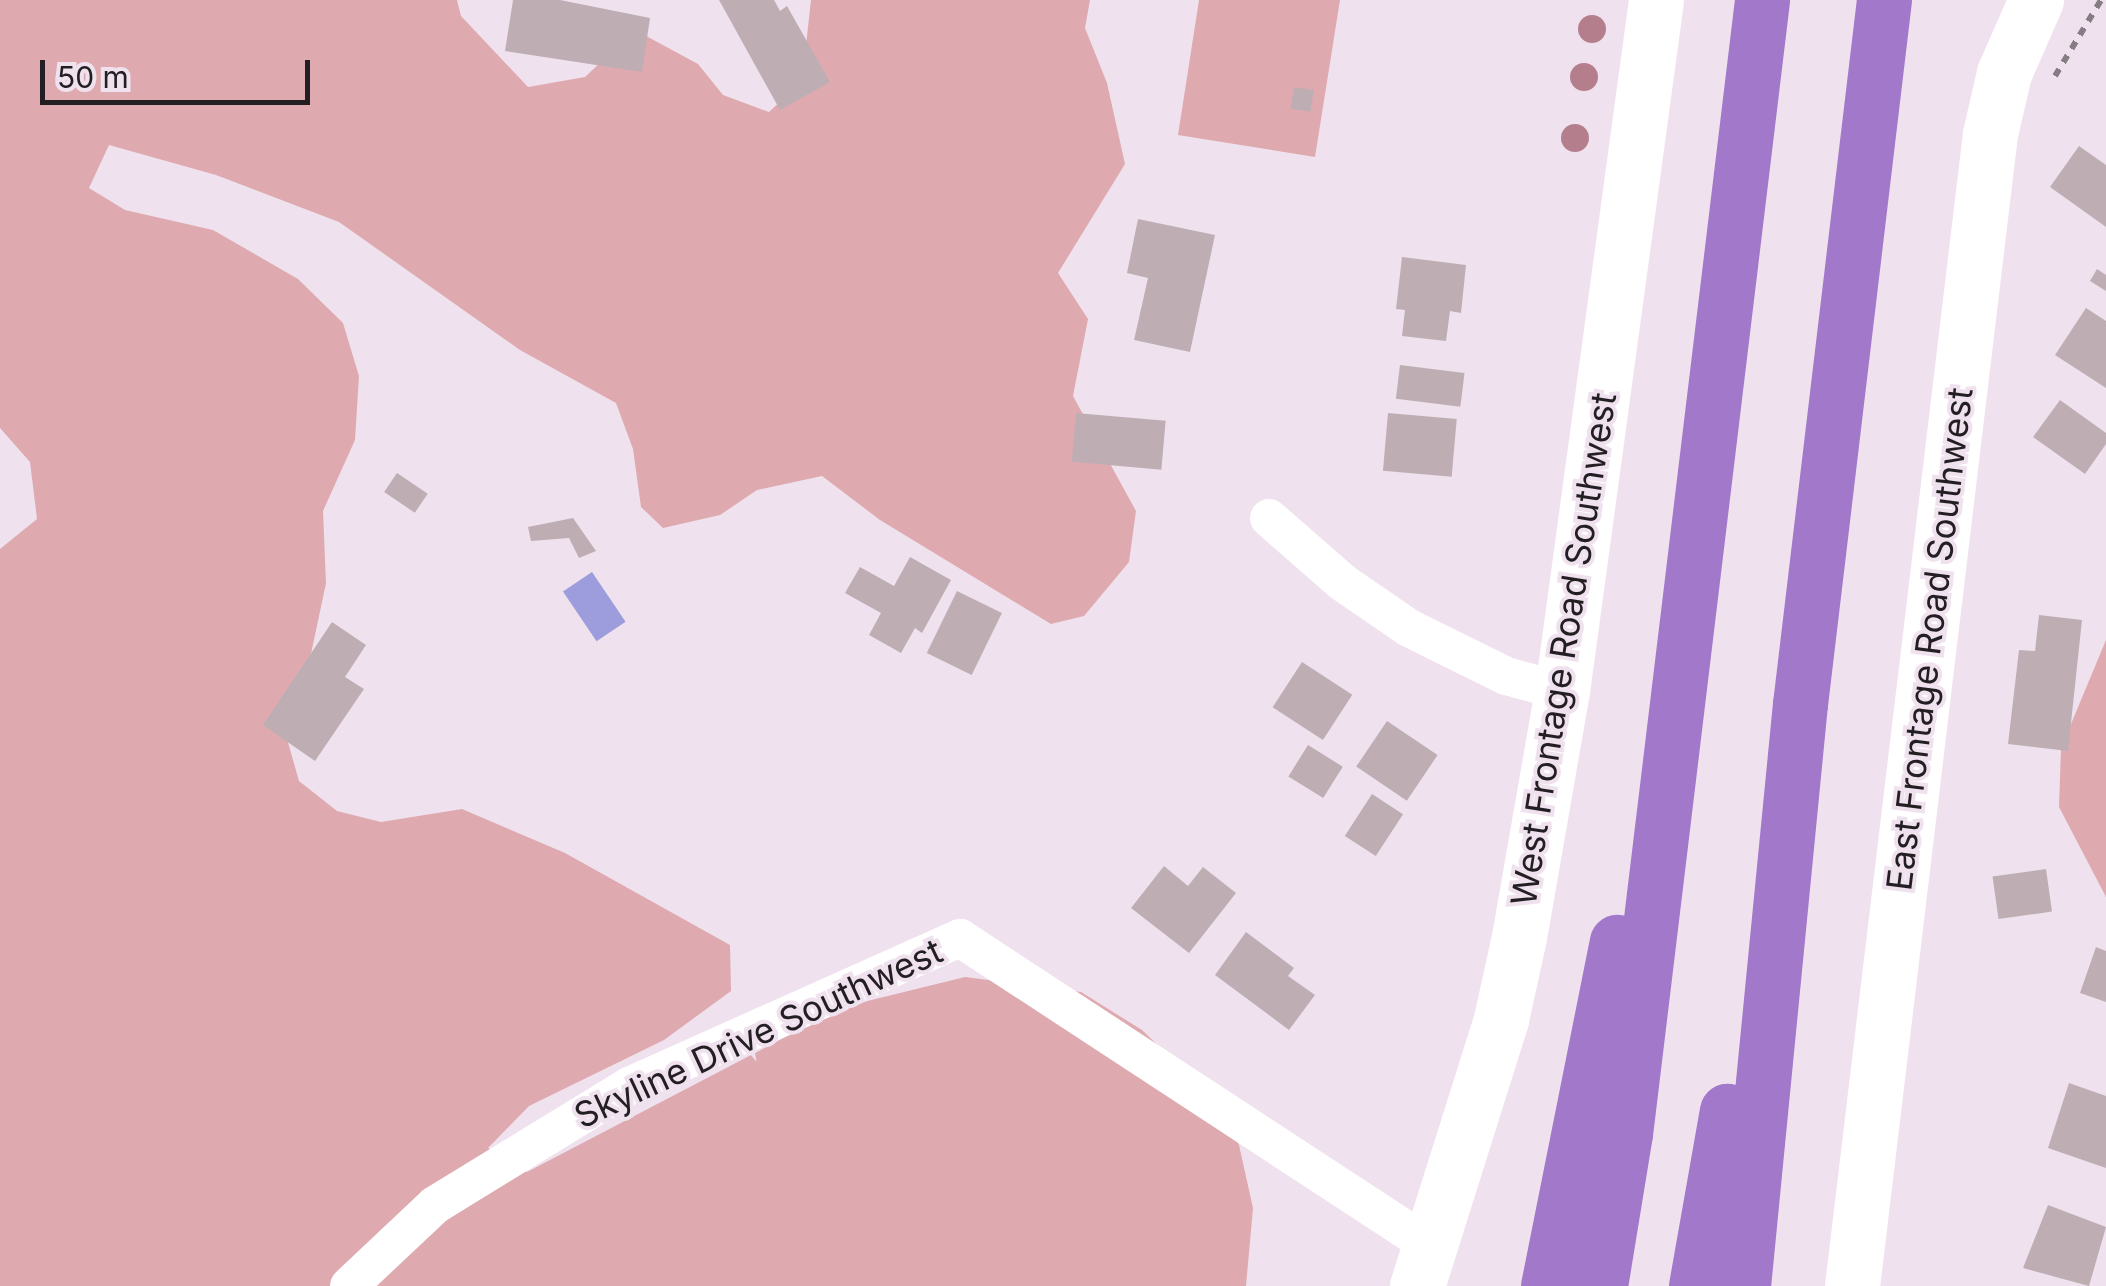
<!DOCTYPE html>
<html>
<head>
<meta charset="utf-8">
<style>
	body { margin:0 }
	#map { position:relative; width:2106px; height:1286px; overflow:hidden; background:#efe2ee; font-family:Inter,sans-serif }
	div>[style] { position:absolute }
	.green>* { inset:0; background:#deaaaf }
	.water>* { inset:0; background:#9d9cdc; transform-origin:0 0 }
	.building>* { inset:0; background:#beaeb4; transform-origin:0 0 }
	.path>* { height:6px; margin-top:-3px; transform-origin:0; background:repeating-linear-gradient(90deg,#857c84 0 8px,transparent 0 16px) }
	.street>* { height:38px; margin:-19px; padding:0 19px; transform-origin:19px; border-radius:19px; background:#fff }
	.secondary>* { height:55px; margin:-27.5px; padding:0 27.5px; transform-origin:27.5px; border-radius:27.5px; background:#fff }
	.highway>* { height:55px; margin:-27.5px; padding:0 27.5px; transform-origin:27.5px; border-radius:27.5px; background:#a278ca }
	.trees>* { width:28px; height:28px; margin:-14px; border-radius:50%; background:#b57e8c }
	span { translate:-50% -50%; white-space:nowrap; text-align:center; line-height:1.15; -webkit-text-stroke:8px #efe2ee; paint-order:stroke }
	.street-label { font-size:35px; color:#221e22 }
	.scale { position:absolute; left:40px; top:60px; width:270px; height:45px; box-sizing:border-box; border:5px solid #221e22; border-top:0; padding-left:12px; font-size:30px; line-height:35px; white-space:nowrap; color:#221e22; -webkit-text-stroke:8px #efe2ee; paint-order:stroke }
</style>
</head>
<body>
<div id="map">
	<div class="green">
		<div style="clip-path:polygon(0 0,457px 0,461px 16px,528px 87px,585px 77px,635px 30px,698px 64px,723px 95px,769px 112px,802px 81px,811px 0,1090px 0,1085px 28px,1107px 83px,1125px 164px,1058px 273px,1088px 319px,1073px 396px,1136px 511px,1129px 562px,1084px 616px,1051px 624px,880px 520px,822px 476px,757px 490px,720px 515px,663px 528px,641px 507px,633px 449px,616px 403px,520px 350px,339px 222px,216px 175px,109px 145px,89px 188px,125px 210px,213px 230px,298px 279px,343px 323px,359px 376px,355px 440px,323px 511px,326px 583px,311px 654px,285px 732px,299px 781px,337px 811px,381px 822px,462px 809px,565px 853px,730px 945px,731px 991px,664px 1040px,529px 1106px,488px 1148px,527px 1172px,843px 1007px,965px 977px,1081px 992px,1142px 1030px,1222px 1108px,1239px 1145px,1253px 1208px,1246px 1286px,0 1286px,0 549px,37px 519px,30px 462px,0 428px)"></div>
		<div style="clip-path:polygon(1199px 0,1340px 0,1315px 157px,1178px 135px)"></div>
		<div style="clip-path:polygon(2106px 640px,2106px 897px,2059px 807px,2061px 748px)"></div>
	</div>
	<div class="water">
		<div style="left:592px;top:572px;width:60px;height:35px;rotate:56deg"></div>
	</div>
	<div class="building">
		<div style="clip-path:polygon(513px 0,560px 0,650px 18px,642px 72px,505px 51px)"></div>
		<div style="clip-path:polygon(719px 0,774px 0,780px 11px,787px 6px,830px 82px,780px 110px)"></div>
		<div style="left:1294px;top:87px;width:20px;height:22px;rotate:9deg"></div>
		<div style="clip-path:polygon(2079px 146px,2106px 165px,2106px 227px,2050px 187px)"></div>
		<div style="clip-path:polygon(1138px 219px,1215px 235px,1190px 352px,1134px 340px,1148px 278px,1127px 273px)"></div>
		<div style="clip-path:polygon(1402px 257px,1466px 265px,1461px 313px,1450px 311px,1446px 341px,1402px 336px,1405px 310px,1396px 309px)"></div>
		<div style="clip-path:polygon(2097px 269px,2106px 275px,2106px 291px,2090px 281px)"></div>
		<div style="clip-path:polygon(2086px 308px,2106px 321px,2106px 388px,2055px 355px)"></div>
		<div style="left:1400px;top:365px;width:65px;height:34px;rotate:7deg"></div>
		<div style="clip-path:polygon(2060px 400px,2106px 433px,2106px 444px,2085px 474px,2033px 437px)"></div>
		<div style="left:1076px;top:413px;width:90px;height:49px;rotate:5deg"></div>
		<div style="left:1388px;top:413px;width:69px;height:58px;rotate:5deg"></div>
		<div style="left:397px;top:473px;width:37px;height:23px;rotate:34deg"></div>
		<div style="clip-path:polygon(573px 518px,596px 551px,579px 558px,569px 538px,531px 541px,528px 527px)"></div>
		<div style="clip-path:polygon(910px 557px,951px 580px,922px 633px,915px 628px,901px 653px,869px 635px,881px 613px,845px 593px,860px 567px,894px 586px)"></div>
		<div style="left:957px;top:591px;width:50px;height:69px;rotate:26deg"></div>
		<div style="clip-path:polygon(2039px 615px,2082px 620px,2068px 751px,2008px 744px,2019px 650px,2035px 651px)"></div>
		<div style="clip-path:polygon(332px 622px,366px 645px,345px 677px,364px 689px,315px 761px,263px 725px)"></div>
		<div style="left:1302px;top:662px;width:60px;height:54px;rotate:33deg"></div>
		<div style="left:1387px;top:721px;width:61px;height:55px;rotate:34deg"></div>
		<div style="left:1308px;top:745px;width:41px;height:37px;rotate:32deg"></div>
		<div style="left:1372px;top:794px;width:37px;height:50px;rotate:33deg"></div>
		<div style="clip-path:polygon(1164px 866px,1188px 886px,1203px 867px,1236px 893px,1189px 953px,1131px 908px)"></div>
		<div style="left:2046px;top:869px;width:43px;height:54px;rotate:82deg"></div>
		<div style="clip-path:polygon(1246px 932px,1294px 968px,1288px 976px,1315px 995px,1289px 1030px,1215px 975px)"></div>
		<div style="clip-path:polygon(2096px 947px,2106px 951px,2106px 1002px,2080px 993px)"></div>
		<div style="clip-path:polygon(2069px 1083px,2106px 1096px,2106px 1168px,2048px 1148px)"></div>
		<div style="clip-path:polygon(2048px 1205px,2106px 1227px,2089px 1286px,2023px 1268px)"></div>
	</div>
	<div class="path">
		<div style="left:2055px;top:76px;width:89px;rotate:-58.8deg"></div>
	</div>
	<div class="street">
		<div style="left:1269px;top:518px;width:97px;rotate:41.2deg"></div>
		<div style="left:1342px;top:582px;width:81px;rotate:34.5deg"></div>
		<div style="left:1409px;top:628px;width:108px;rotate:26.3deg"></div>
		<div style="left:1506px;top:676px;width:58px;rotate:15deg"></div>
		<div style="left:349px;top:1286px;width:118px;rotate:-43.3deg"></div>
		<div style="left:435px;top:1205px;width:228px;rotate:-31.5deg"></div>
		<div style="left:629px;top:1086px;width:363px;rotate:-24.1deg"></div>
		<div style="left:960px;top:938px;width:561px;rotate:33.21deg"></div>
	</div>
	<div class="secondary">
		<div style="left:1417px;top:1286px;width:280px;rotate:-72.5deg"></div>
		<div style="left:1501px;top:1019px;width:84px;rotate:-77.6deg"></div>
		<div style="left:1519px;top:937px;width:250px;rotate:-80.1deg"></div>
		<div style="left:1562px;top:691px;width:697px;rotate:-82.25deg"></div>
		<div style="left:1852px;top:1286px;width:1160px;rotate:-83.17deg"></div>
		<div style="left:1990px;top:134px;width:63px;rotate:-77.1deg"></div>
		<div style="left:2004px;top:73px;width:80px;rotate:-66.3deg"></div>
	</div>
	<div class="highway">
		<div style="left:1548px;top:1286px;width:351px;rotate:-78.7deg"></div>
		<div style="left:1600px;top:1286px;width:154px;rotate:-80.7deg"></div>
		<div style="left:1625px;top:1134px;width:1142px;rotate:-83.11deg"></div>
		<div style="left:1696px;top:1286px;width:178px;rotate:-80deg"></div>
		<div style="left:1743px;top:1286px;width:585px;rotate:-84.41deg"></div>
		<div style="left:1800px;top:704px;width:709px;rotate:-83.2deg"></div>
	</div>
	<div class="trees">
		<div style="left:1592px;top:29px"></div>
		<div style="left:1584px;top:77px"></div>
		<div style="left:1575px;top:138px"></div>
	</div>
	<div class="street-label">
		<span style="left:1929px;top:639px;rotate:-83deg">East Frontage Road Southwest</span>
		<span style="left:1563px;top:649px;rotate:-81deg">West Frontage Road Southwest</span>
		<span style="left:758px;top:1033px;rotate:-25deg">Skyline Drive Southwest</span>
	</div>
	<div class="scale">50 m</div>
</div>
</body>
</html>
